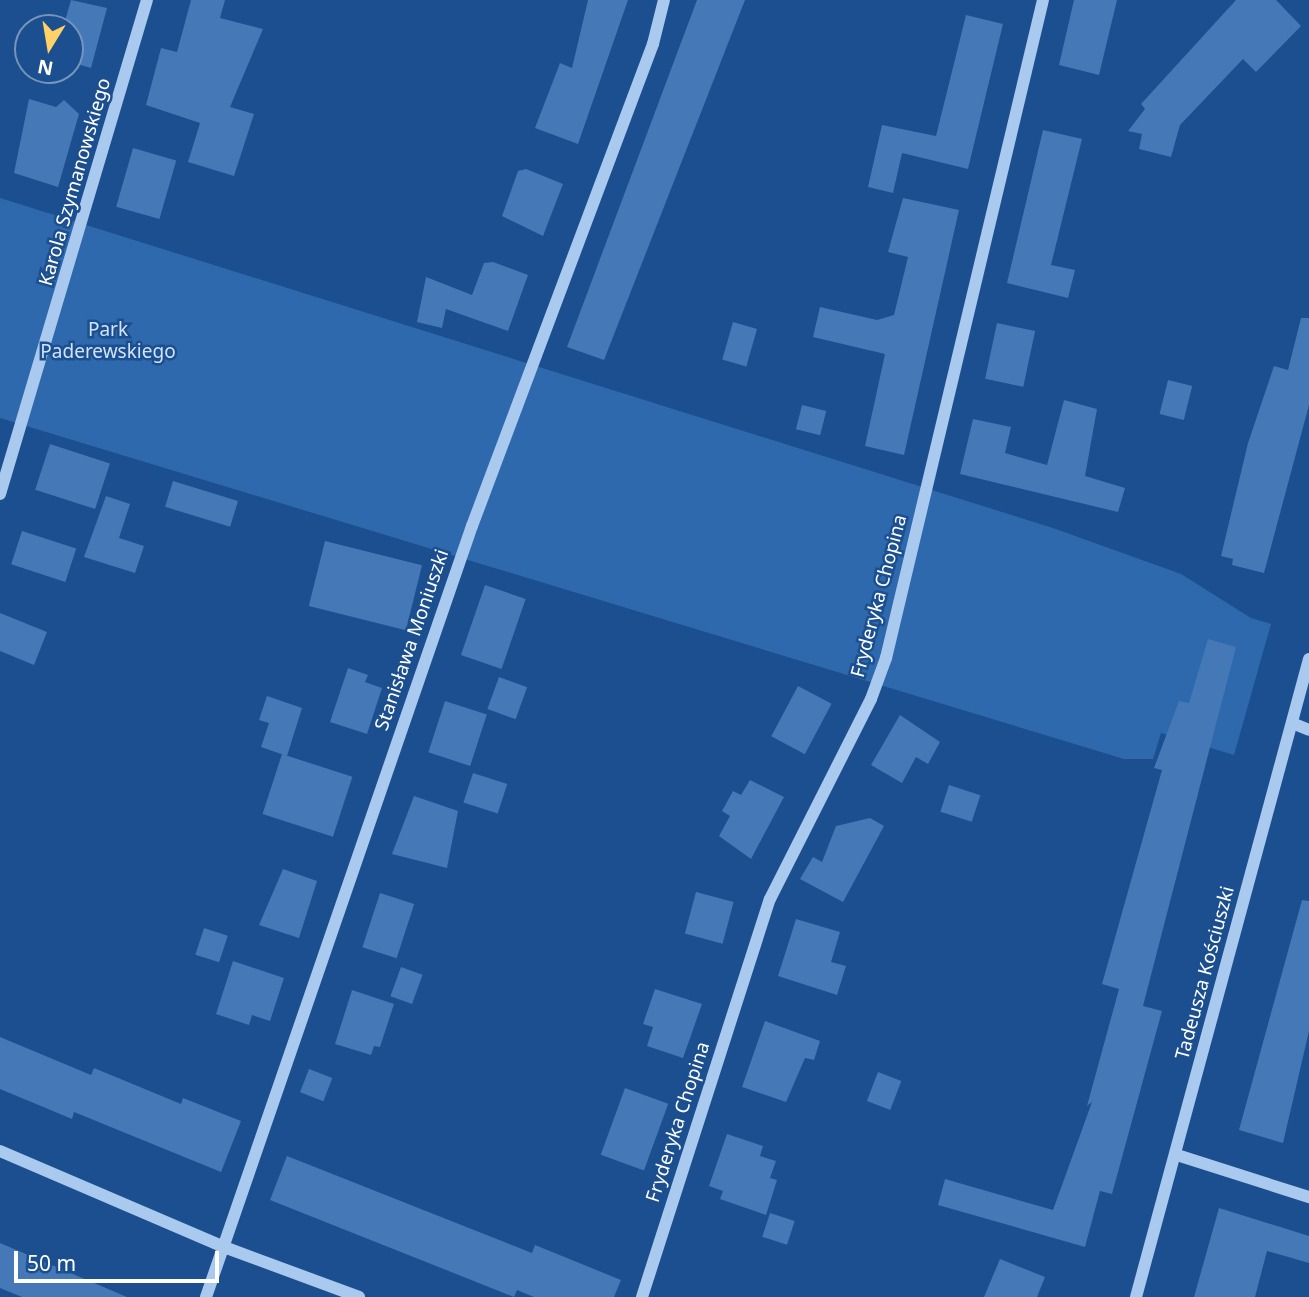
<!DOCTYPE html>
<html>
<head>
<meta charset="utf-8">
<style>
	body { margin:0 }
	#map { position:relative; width:1309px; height:1297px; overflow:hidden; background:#1b4f8f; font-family:"Noto Sans",sans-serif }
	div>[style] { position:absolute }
	.green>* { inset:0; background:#2e69ad }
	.building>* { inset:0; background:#4478b7; transform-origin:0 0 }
	.minor>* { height:12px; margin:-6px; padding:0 6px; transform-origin:6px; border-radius:6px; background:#a9c9ee }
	span { translate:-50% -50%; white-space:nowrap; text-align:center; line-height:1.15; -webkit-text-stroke:5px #1b4f8f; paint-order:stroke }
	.street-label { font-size:19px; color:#fff }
	.park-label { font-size:19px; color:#cfe3fa }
	.north { position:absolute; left:14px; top:14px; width:70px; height:70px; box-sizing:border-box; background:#1b4f8f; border:2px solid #7695bc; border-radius:50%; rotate:191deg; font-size:19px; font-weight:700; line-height:28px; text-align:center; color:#fff }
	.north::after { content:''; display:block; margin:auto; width:24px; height:32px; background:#ffd166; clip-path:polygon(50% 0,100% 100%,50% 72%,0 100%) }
	.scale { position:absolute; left:14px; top:1251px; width:205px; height:32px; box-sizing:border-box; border:4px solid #fff; border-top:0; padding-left:9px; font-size:21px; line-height:24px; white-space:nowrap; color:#fff; -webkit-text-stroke:5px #1b4f8f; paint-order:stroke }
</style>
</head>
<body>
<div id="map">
	<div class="green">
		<div style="clip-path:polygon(0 198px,1053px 528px,1181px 574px,1251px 618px,1271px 624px,1234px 755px,1161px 733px,1153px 759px,1124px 759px,0 418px)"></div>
	</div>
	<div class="building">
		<div style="clip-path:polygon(71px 0,107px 8px,91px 68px,70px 62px,70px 28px,63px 28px)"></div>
		<div style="clip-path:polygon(191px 0,225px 0,220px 18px,263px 29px,230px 107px,254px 114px,234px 176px,188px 162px,200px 123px,146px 105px,161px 48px,177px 52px)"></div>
		<div style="clip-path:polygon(588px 0,628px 0,578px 144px,535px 128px,560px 63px,572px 68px)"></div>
		<div style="clip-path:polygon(697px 0,745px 0,604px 360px,567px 347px)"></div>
		<div style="clip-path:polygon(1074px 0,1117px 0,1099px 75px,1059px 65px)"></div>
		<div style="clip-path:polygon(1236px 0,1276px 0,1301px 26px,1256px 72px,1243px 59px,1180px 125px,1171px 157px,1139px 149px,1142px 134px,1128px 131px,1145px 109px,1141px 104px)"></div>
		<div style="clip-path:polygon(966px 15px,1003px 24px,968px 169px,902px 153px,893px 193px,868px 187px,882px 125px,936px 136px)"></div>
		<div style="clip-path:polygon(29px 99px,56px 107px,64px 100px,79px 114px,58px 187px,14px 173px)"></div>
		<div style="clip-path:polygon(1043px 130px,1082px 139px,1051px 265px,1075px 270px,1068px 298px,1007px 283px)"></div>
		<div style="left:133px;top:148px;width:45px;height:61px;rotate:16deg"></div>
		<div style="clip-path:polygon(526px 169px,563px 184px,543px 236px,502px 216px,518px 171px)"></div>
		<div style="clip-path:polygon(903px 198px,959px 210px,904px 455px,865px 446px,885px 354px,813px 337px,820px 307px,877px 320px,894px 315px,908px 257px,888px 252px)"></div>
		<div style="clip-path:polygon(493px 262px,528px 275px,508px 331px,446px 309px,442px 328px,417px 322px,426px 277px,472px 295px,484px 263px)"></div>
		<div style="clip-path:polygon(1301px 318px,1309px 318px,1309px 405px,1264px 573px,1232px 565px,1233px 559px,1221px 556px,1248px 443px,1274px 366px,1288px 370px)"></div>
		<div style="left:733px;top:322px;width:25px;height:39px;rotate:16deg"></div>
		<div style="left:997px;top:323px;width:39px;height:57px;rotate:12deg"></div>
		<div style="left:1168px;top:380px;width:25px;height:35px;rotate:14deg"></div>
		<div style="clip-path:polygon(1064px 400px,1097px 409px,1085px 476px,1125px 488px,1118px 512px,960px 474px,973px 419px,1011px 427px,1005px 453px,1047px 465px)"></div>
		<div style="left:802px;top:405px;width:25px;height:25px;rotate:14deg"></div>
		<div style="left:50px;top:444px;width:63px;height:48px;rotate:18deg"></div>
		<div style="left:173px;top:481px;width:68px;height:27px;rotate:17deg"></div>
		<div style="clip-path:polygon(106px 496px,130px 504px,119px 538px,144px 546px,135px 573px,84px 557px)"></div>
		<div style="left:22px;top:531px;width:57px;height:35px;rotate:18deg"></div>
		<div style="left:325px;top:541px;width:100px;height:67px;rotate:14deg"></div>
		<div style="left:485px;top:585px;width:43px;height:74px;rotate:19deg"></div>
		<div style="clip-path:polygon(0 613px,47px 632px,34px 665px,0 651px)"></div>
		<div style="clip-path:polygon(1208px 639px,1236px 647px,1143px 1006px,1162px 1011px,1112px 1194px,1100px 1191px,1085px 1247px,938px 1205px,945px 1179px,1053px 1210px,1092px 1102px,1087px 1106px,1119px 989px,1102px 984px,1162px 770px,1154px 768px,1179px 701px,1189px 703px)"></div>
		<div style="clip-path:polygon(348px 668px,368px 675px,365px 682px,382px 688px,367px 734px,330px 722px)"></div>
		<div style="left:499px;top:677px;width:30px;height:34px;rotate:20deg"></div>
		<div style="left:798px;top:686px;width:38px;height:57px;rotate:28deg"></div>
		<div style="clip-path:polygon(267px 696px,302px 708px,287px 756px,261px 747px,269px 723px,259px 720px)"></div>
		<div style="left:445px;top:701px;width:44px;height:54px;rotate:18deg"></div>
		<div style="clip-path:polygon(900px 715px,940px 742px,928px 764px,916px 757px,902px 783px,871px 765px)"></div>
		<div style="left:282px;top:754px;width:74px;height:63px;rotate:18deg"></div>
		<div style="left:473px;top:773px;width:36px;height:31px;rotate:18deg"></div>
		<div style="clip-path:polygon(750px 780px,784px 797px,751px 859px,719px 836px,730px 816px,722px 811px,733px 791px,741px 795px)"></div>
		<div style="left:949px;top:785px;width:33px;height:28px;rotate:18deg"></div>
		<div style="clip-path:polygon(414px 796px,458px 811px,447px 868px,392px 854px)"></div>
		<div style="clip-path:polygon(870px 818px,884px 826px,843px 902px,800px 879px,813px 857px,822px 862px,836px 826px)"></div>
		<div style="clip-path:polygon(283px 869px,317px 881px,299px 938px,259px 925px)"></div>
		<div style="left:696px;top:892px;width:39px;height:43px;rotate:15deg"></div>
		<div style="left:380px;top:893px;width:36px;height:57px;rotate:18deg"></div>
		<div style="clip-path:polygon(1302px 900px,1309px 901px,1309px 1031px,1283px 1143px,1239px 1130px)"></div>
		<div style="clip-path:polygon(796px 919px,840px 932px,831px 962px,846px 966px,837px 995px,778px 976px)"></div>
		<div style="left:204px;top:928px;width:25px;height:28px;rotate:18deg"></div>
		<div style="clip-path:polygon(233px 961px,284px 978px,270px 1021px,252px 1015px,249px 1025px,216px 1014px)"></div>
		<div style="left:401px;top:967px;width:23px;height:31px;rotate:20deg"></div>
		<div style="clip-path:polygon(655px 989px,702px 1004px,683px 1058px,647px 1046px,653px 1027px,643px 1024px)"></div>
		<div style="clip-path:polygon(352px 990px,394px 1004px,380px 1047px,374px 1046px,371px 1055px,335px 1044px)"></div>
		<div style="clip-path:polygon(765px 1021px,820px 1041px,814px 1060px,805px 1058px,786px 1102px,742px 1087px)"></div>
		<div style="clip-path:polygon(0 1037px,91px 1075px,94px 1068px,181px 1104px,183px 1098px,241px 1121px,221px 1172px,74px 1112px,72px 1119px,0 1089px)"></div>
		<div style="left:309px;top:1069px;width:25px;height:25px;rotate:21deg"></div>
		<div style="left:878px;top:1072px;width:25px;height:31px;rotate:21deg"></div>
		<div style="left:625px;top:1088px;width:46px;height:71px;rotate:20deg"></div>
		<div style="clip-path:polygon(727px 1134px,763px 1146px,760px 1156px,776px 1161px,770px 1178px,777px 1180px,766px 1215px,720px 1199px,723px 1191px,709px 1186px)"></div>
		<div style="clip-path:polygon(287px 1156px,532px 1253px,535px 1245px,621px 1280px,614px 1297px,534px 1297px,517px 1290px,514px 1297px,270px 1200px)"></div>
		<div style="clip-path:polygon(1219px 1208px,1309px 1236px,1309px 1263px,1267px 1251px,1255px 1297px,1194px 1297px)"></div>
		<div style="left:770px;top:1213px;width:26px;height:25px;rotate:18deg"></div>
		<div style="clip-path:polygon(0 1243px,127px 1297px,22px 1297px,0 1288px)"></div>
		<div style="clip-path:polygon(1000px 1259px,1045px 1277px,1037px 1297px,984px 1297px)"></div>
	</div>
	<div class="minor">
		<div style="left:0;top:494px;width:515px;rotate:-73.43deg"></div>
		<div style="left:1292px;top:723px;width:18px;rotate:22deg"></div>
		<div style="left:0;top:1151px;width:244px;rotate:23.2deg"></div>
		<div style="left:224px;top:1247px;width:144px;rotate:20.3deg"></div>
		<div style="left:1177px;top:1155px;width:139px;rotate:17.7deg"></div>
		<div style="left:206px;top:1297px;width:816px;rotate:-70.97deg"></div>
		<div style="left:472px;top:526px;width:515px;rotate:-69.42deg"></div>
		<div style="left:653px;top:44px;width:45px;rotate:-76deg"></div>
		<div style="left:642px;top:1297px;width:418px;rotate:-72.2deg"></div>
		<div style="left:770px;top:899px;width:224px;rotate:-63.2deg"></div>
		<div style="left:871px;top:699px;width:44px;rotate:-69.9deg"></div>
		<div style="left:886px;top:658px;width:676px;rotate:-76.58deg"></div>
		<div style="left:1136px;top:1297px;width:661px;rotate:-74.83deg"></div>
	</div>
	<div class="street-label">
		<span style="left:75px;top:182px;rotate:-74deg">Karola Szymanowskiego</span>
		<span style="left:879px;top:596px;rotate:-75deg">Fryderyka Chopina</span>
		<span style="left:412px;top:640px;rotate:-71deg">Stanisława Moniuszki</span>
		<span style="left:1205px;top:973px;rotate:-75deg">Tadeusza Kościuszki</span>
		<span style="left:678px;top:1122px;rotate:-72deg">Fryderyka Chopina</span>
	</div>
	<div class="park-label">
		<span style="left:108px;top:341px">Park<br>Paderewskiego</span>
	</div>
	<div class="north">N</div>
	<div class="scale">50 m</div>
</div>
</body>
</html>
